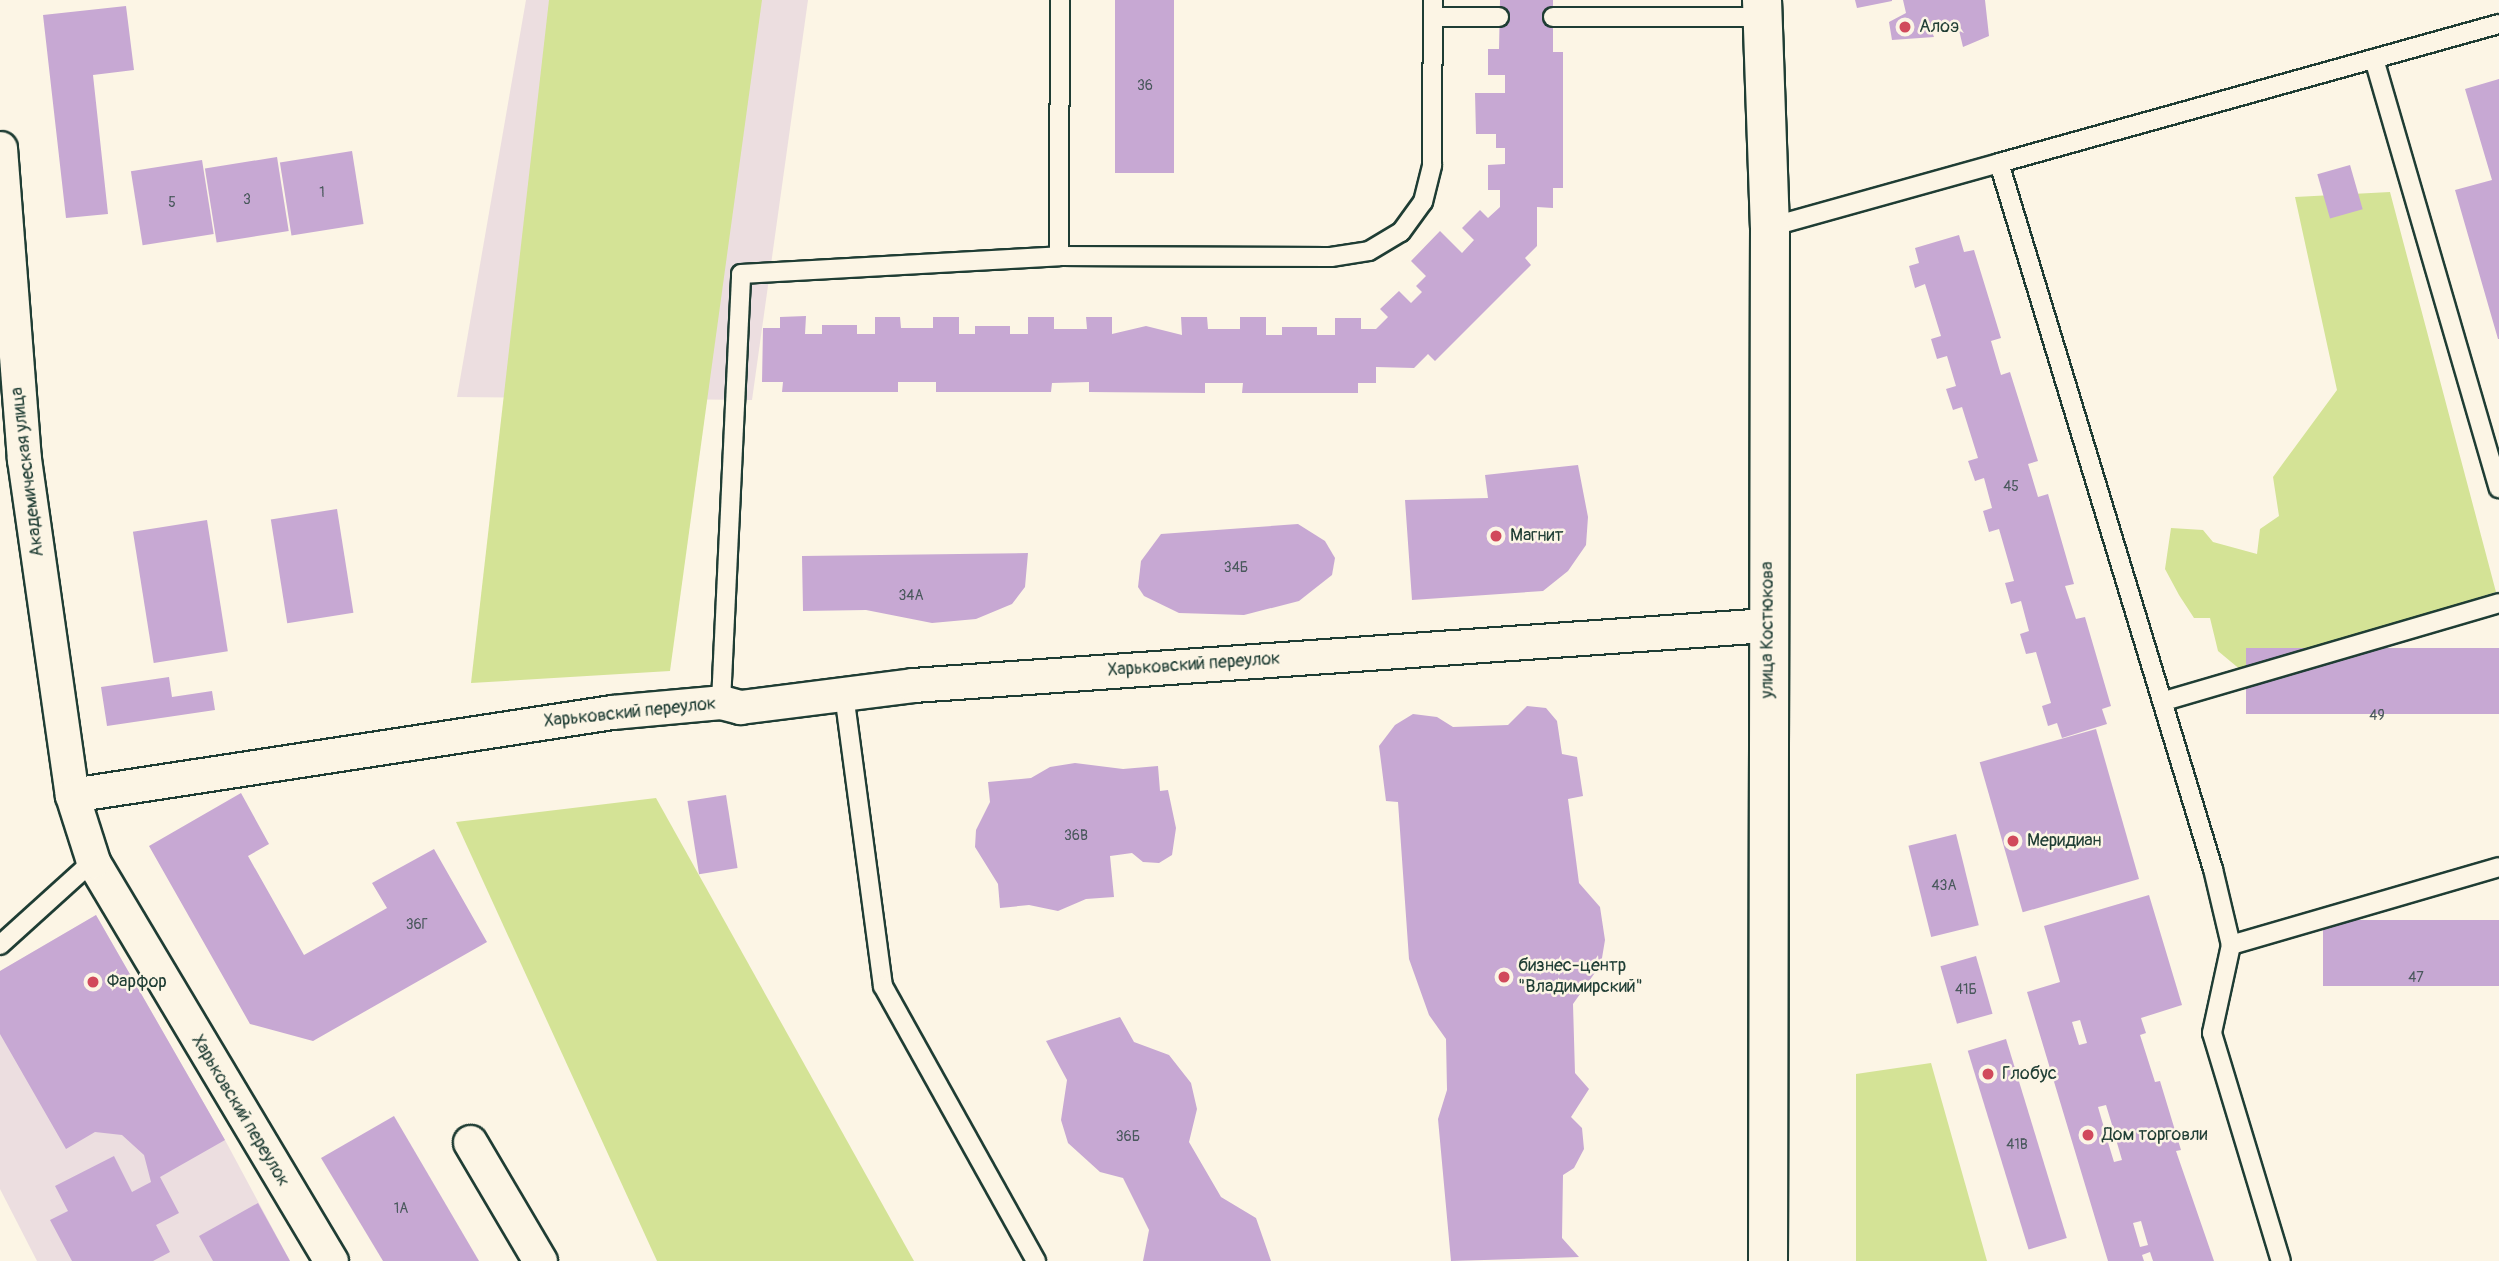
<!DOCTYPE html>
<html>
<head>
<meta charset="utf-8">
<style>
	body { margin:0 }
	#map { position:relative; width:2499px; height:1261px; overflow:hidden; background:#fcf5e5; font-family:Pangolin,sans-serif }
	div>[style] { position:absolute }
	.built>* { inset:0; background:#ecdee0 }
	.green>* { inset:0; background:#d4e396 }
	.building>* { inset:0; background:#c7a8d3; transform-origin:0 0 }
	.roads { filter:drop-shadow(2px 0 #1f3d34) drop-shadow(-2px 0 #1f3d34) drop-shadow(0 2px #1f3d34) drop-shadow(0 -2px #1f3d34) }
	.service>* { height:18px; margin:-9px; padding:0 9px; transform-origin:9px; border-radius:9px; background:#fcf5e5 }
	.minor>* { height:33px; margin:-16.5px; padding:0 16.5px; transform-origin:16.5px; border-radius:16.5px; background:#fcf5e5 }
	.secondary>* { height:38px; margin:-19px; padding:0 19px; transform-origin:19px; border-radius:19px; background:#fcf5e5 }
	.dots>* { width:19px; height:19px; translate:-50% -50%; box-sizing:border-box; border:4px solid #fcf5e5; border-radius:50% }
	span { translate:-50% -50%; white-space:nowrap; text-align:center; line-height:1.15; -webkit-text-stroke:5px #fcf5e5; paint-order:stroke }
	.number-label { font-size:14px; color:#49585c }
	.number-label span { -webkit-text-stroke-width:0 }
	.poi-label { font-size:18px; color:#1f3d34 }
	.left { translate:0 -50%; text-align:left }
	.street-label { font-size:18px; color:#1f3d34 }
</style>
</head>
<body>
<div id="map">
	<div class="built">
		<div style="clip-path:polygon(526px 0,808px 0,752px 400px,457px 397px)"></div>
		<div style="clip-path:polygon(96px 915px,225px 1140px,290px 1261px,37px 1261px,0 1189px,0 971px)"></div>
	</div>
	<div class="green">
		<div style="clip-path:polygon(549px 0,762px 0,670px 671px,471px 683px)"></div>
		<div style="clip-path:polygon(2390px 192px,2496px 592px,2242px 671px,2218px 651px,2210px 618px,2194px 618px,2179px 595px,2165px 569px,2171px 528px,2203px 530px,2213px 542px,2257px 554px,2260px 529px,2279px 516px,2273px 477px,2337px 390px,2295px 197px)"></div>
		<div style="clip-path:polygon(656px 798px,914px 1261px,657px 1261px,456px 822px)"></div>
		<div style="clip-path:polygon(1931px 1063px,1987px 1261px,1856px 1261px,1856px 1074px)"></div>
	</div>
	<div class="building">
		<div style="left:1115px;top:0;width:59px;height:173px"></div>
		<div style="clip-path:polygon(1500px 0,1553px 0,1553px 52px,1563px 52px,1563px 188px,1553px 188px,1553px 208px,1537px 207px,1537px 246px,1525px 258px,1531px 265px,1435px 361px,1428px 354px,1414px 368px,1376px 367px,1376px 383px,1358px 383px,1358px 393px,1242px 393px,1243px 383px,1205px 383px,1205px 393px,1089px 392px,1089px 382px,1052px 383px,1051px 392px,936px 392px,936px 382px,898px 382px,898px 392px,782px 392px,783px 382px,762px 382px,763px 328px,780px 328px,780px 317px,806px 316px,805px 334px,822px 334px,822px 325px,857px 325px,857px 334px,875px 334px,875px 317px,900px 317px,901px 328px,933px 328px,933px 317px,959px 317px,959px 334px,975px 334px,975px 326px,1010px 326px,1010px 334px,1028px 334px,1028px 317px,1054px 317px,1054px 329px,1087px 329px,1086px 317px,1112px 317px,1112px 334px,1146px 326px,1182px 335px,1181px 317px,1207px 317px,1208px 329px,1240px 329px,1240px 317px,1266px 317px,1266px 335px,1282px 335px,1282px 327px,1317px 327px,1317px 335px,1335px 335px,1335px 318px,1361px 318px,1361px 329px,1376px 329px,1388px 317px,1380px 309px,1399px 291px,1411px 303px,1422px 292px,1416px 286px,1426px 276px,1411px 261px,1440px 231px,1462px 253px,1474px 240px,1462px 228px,1480px 210px,1488px 218px,1500px 207px,1500px 190px,1488px 190px,1488px 165px,1505px 164px,1505px 148px,1496px 148px,1496px 134px,1476px 134px,1475px 93px,1505px 93px,1505px 75px,1488px 75px,1488px 49px,1499px 49px)"></div>
		<div style="clip-path:polygon(1855px 0,1892px 0,1892px 1px,1857px 8px)"></div>
		<div style="clip-path:polygon(1903px 0,1985px 0,1989px 36px,1963px 47px,1958px 26px,1932px 32px,1934px 37px,1892px 40px,1889px 22px,1906px 13px)"></div>
		<div style="clip-path:polygon(126px 6px,134px 70px,93px 75px,108px 214px,66px 218px,43px 15px)"></div>
		<div style="clip-path:polygon(2499px 79px,2499px 339px,2498px 339px,2455px 190px,2492px 180px,2465px 89px)"></div>
		<div style="left:352px;top:151px;width:74px;height:73px;rotate:81deg"></div>
		<div style="left:277px;top:157px;width:75px;height:73px;rotate:81deg"></div>
		<div style="left:202px;top:160px;width:75px;height:72px;rotate:81deg"></div>
		<div style="left:2350px;top:165px;width:46px;height:34px;rotate:74deg"></div>
		<div style="clip-path:polygon(1959px 235px,1964px 252px,1974px 250px,2001px 338px,1991px 341px,2001px 375px,2010px 372px,2038px 461px,2028px 464px,2038px 497px,2048px 494px,2074px 584px,2065px 586px,2076px 619px,2085px 617px,2111px 706px,2102px 709px,2107px 724px,2062px 738px,2057px 723px,2048px 726px,2042px 706px,2051px 703px,2036px 652px,2026px 654px,2020px 634px,2029px 631px,2021px 601px,2011px 604px,2005px 583px,2014px 581px,1999px 529px,1989px 532px,1983px 511px,1992px 508px,1984px 478px,1975px 481px,1968px 461px,1978px 458px,1962px 407px,1953px 410px,1946px 389px,1956px 386px,1947px 356px,1937px 359px,1931px 339px,1941px 336px,1925px 284px,1915px 288px,1909px 266px,1919px 263px,1915px 248px)"></div>
		<div style="clip-path:polygon(1578px 465px,1588px 517px,1586px 545px,1568px 571px,1543px 591px,1412px 600px,1405px 500px,1488px 498px,1485px 475px)"></div>
		<div style="left:337px;top:509px;width:105px;height:67px;rotate:81deg"></div>
		<div style="left:207px;top:520px;width:133px;height:75px;rotate:81deg"></div>
		<div style="clip-path:polygon(1298px 524px,1325px 541px,1335px 558px,1332px 575px,1299px 601px,1244px 615px,1179px 613px,1144px 596px,1138px 587px,1141px 561px,1161px 534px)"></div>
		<div style="clip-path:polygon(1028px 553px,1025px 587px,1012px 604px,976px 619px,932px 623px,866px 610px,803px 611px,802px 556px)"></div>
		<div style="left:2499px;top:648px;width:66px;height:253px;rotate:90deg"></div>
		<div style="clip-path:polygon(169px 677px,172px 697px,212px 691px,215px 710px,107px 726px,101px 687px)"></div>
		<div style="clip-path:polygon(1527px 706px,1546px 708px,1557px 721px,1562px 754px,1577px 757px,1583px 796px,1568px 799px,1579px 883px,1600px 907px,1605px 940px,1601px 964px,1573px 1004px,1575px 1073px,1589px 1089px,1571px 1117px,1582px 1128px,1584px 1149px,1574px 1168px,1563px 1175px,1562px 1238px,1579px 1257px,1451px 1261px,1438px 1119px,1447px 1090px,1446px 1039px,1429px 1015px,1409px 959px,1398px 802px,1386px 801px,1379px 746px,1395px 725px,1413px 714px,1437px 717px,1453px 727px,1508px 725px)"></div>
		<div style="left:2096px;top:729px;width:156px;height:121px;rotate:74deg"></div>
		<div style="clip-path:polygon(1075px 763px,1123px 769px,1158px 766px,1160px 791px,1168px 790px,1176px 828px,1172px 855px,1159px 863px,1143px 862px,1132px 853px,1110px 856px,1114px 897px,1086px 899px,1058px 911px,1029px 905px,1000px 908px,998px 884px,975px 847px,976px 830px,990px 802px,988px 782px,1031px 778px,1050px 767px)"></div>
		<div style="clip-path:polygon(241px 793px,269px 844px,248px 856px,304px 955px,387px 908px,372px 883px,434px 849px,487px 942px,313px 1041px,250px 1024px,149px 846px)"></div>
		<div style="left:726px;top:795px;width:74px;height:39px;rotate:81deg"></div>
		<div style="left:1956px;top:834px;width:94px;height:49px;rotate:76deg"></div>
		<div style="clip-path:polygon(evenodd,2149px 895px,2182px 1005px,2141px 1018px,2146px 1033px,2140px 1035px,2155px 1082px,2160px 1081px,2181px 1150px,2176px 1151px,2214px 1261px,2153px 1261px,2150px 1252px,2142px 1255px,2144px 1261px,2108px 1261px,2027px 992px,2060px 982px,2044px 926px,2149px 895px,2080px 1020px,2087px 1043px,2079px 1045px,2072px 1022px,2080px 1020px,2149px 895px,2106px 1105px,2113px 1128px,2105px 1131px,2098px 1107px,2106px 1105px,2149px 895px,2115px 1136px,2122px 1160px,2114px 1162px,2107px 1139px,2115px 1136px,2149px 895px,2141px 1221px,2148px 1245px,2140px 1247px,2133px 1223px,2141px 1221px)"></div>
		<div style="clip-path:polygon(96px 915px,225px 1140px,160px 1177px,179px 1213px,156px 1225px,170px 1252px,153px 1261px,72px 1261px,50px 1220px,68px 1211px,55px 1186px,114px 1156px,132px 1192px,151px 1182px,144px 1155px,122px 1135px,95px 1132px,66px 1149px,0 1034px,0 971px)"></div>
		<div style="left:2499px;top:920px;width:66px;height:176px;rotate:90deg"></div>
		<div style="left:1976px;top:956px;width:60px;height:37px;rotate:74deg"></div>
		<div style="clip-path:polygon(1120px 1017px,1134px 1042px,1169px 1055px,1191px 1083px,1197px 1109px,1189px 1142px,1221px 1197px,1256px 1218px,1271px 1261px,1143px 1261px,1149px 1230px,1123px 1178px,1100px 1172px,1068px 1143px,1061px 1120px,1067px 1080px,1046px 1041px)"></div>
		<div style="left:2006px;top:1039px;width:208px;height:40px;rotate:73deg"></div>
		<div style="clip-path:polygon(394px 1116px,479px 1261px,383px 1261px,321px 1158px)"></div>
		<div style="clip-path:polygon(258px 1203px,290px 1261px,213px 1261px,199px 1236px)"></div>
	</div>
	<div class="roads">
		<div class="service">
			<div style="left:1433px;top:17px;width:66px"></div>
			<div style="left:1553px;top:17px;width:211px"></div>
			<div style="left:2374px;top:59px;width:447px;rotate:73.8deg"></div>
			<div style="left:1999px;top:163px;width:519px;rotate:-15.54deg"></div>
			<div style="left:1770px;top:227px;width:238px;rotate:-15.6deg"></div>
			<div style="left:1999px;top:163px;width:738px;rotate:73.14deg"></div>
			<div style="left:2213px;top:869px;width:78px;rotate:76.7deg"></div>
			<div style="left:2231px;top:945px;width:90px;rotate:102.2deg"></div>
			<div style="left:2212px;top:1033px;width:238px;rotate:73.2deg"></div>
			<div style="left:1059px;top:256px;width:256px;rotate:-89.8deg"></div>
			<div style="left:844px;top:694px;width:295px;rotate:82.4deg"></div>
			<div style="left:883px;top:986px;width:315px;rotate:60.9deg"></div>
			<div style="left:2164px;top:701px;width:349px;rotate:-16.3deg"></div>
			<div style="left:721px;top:702px;width:428px;rotate:-87.3deg"></div>
			<div style="left:741px;top:274px;width:319px;rotate:-3.2deg"></div>
			<div style="left:1059px;top:256px;width:272px;rotate:0.2deg"></div>
			<div style="left:1331px;top:257px;width:38px;rotate:-9deg"></div>
			<div style="left:1369px;top:251px;width:37px;rotate:-31deg"></div>
			<div style="left:1401px;top:232px;width:37px;rotate:-54deg"></div>
			<div style="left:1423px;top:202px;width:38px;rotate:-76deg"></div>
			<div style="left:1432px;top:165px;width:165px;rotate:-89.7deg"></div>
			<div style="left:0;top:945px;width:125px;rotate:-42.1deg"></div>
			<div style="left:2231px;top:945px;width:279px;rotate:-16.2deg"></div>
		</div>
		<div class="minor">
			<div style="left:0;top:148px;width:312px;rotate:85.6deg"></div>
			<div style="left:24px;top:459px;width:339px;rotate:81.9deg"></div>
			<div style="left:470px;top:1142px;width:138px;rotate:59.5deg"></div>
			<div style="left:331px;top:1261px;width:465px;rotate:-120.8deg"></div>
			<div style="left:93px;top:861px;width:69px;rotate:-107.7deg"></div>
			<div style="left:72px;top:795px;width:546px;rotate:-8.74deg"></div>
			<div style="left:612px;top:712px;width:109px;rotate:-5.2deg"></div>
			<div style="left:721px;top:702px;width:20px;rotate:15deg"></div>
			<div style="left:740px;top:707px;width:174px;rotate:-7.2deg"></div>
			<div style="left:913px;top:685px;width:856px;rotate:-4.02deg"></div>
		</div>
		<div class="secondary">
			<div style="left:1762px;top:0;width:227px;rotate:88deg"></div>
			<div style="left:1770px;top:227px;width:1034px;rotate:90.11deg"></div>
		</div>
	</div>
	<div class="dots">
		<div style="left:1905px;top:27px;background:#d1495b"></div>
		<div style="left:1496px;top:536px;background:#d1495b"></div>
		<div style="left:2013px;top:841px;background:#d1495b"></div>
		<div style="left:1504px;top:977px;background:#d1495b"></div>
		<div style="left:93px;top:982px;background:#d1495b"></div>
		<div style="left:1988px;top:1074px;background:#d1495b"></div>
		<div style="left:2088px;top:1135px;background:#d1495b"></div>
	</div>
	<div class="number-label">
		<span style="left:1145px;top:86px">36</span>
		<span style="left:322px;top:193px">1</span>
		<span style="left:247px;top:200px">3</span>
		<span style="left:172px;top:203px">5</span>
		<span style="left:2011px;top:487px">45</span>
		<span style="left:1236px;top:568px">34Б</span>
		<span style="left:911px;top:596px">34А</span>
		<span style="left:2377px;top:716px">49</span>
		<span style="left:1076px;top:836px">36В</span>
		<span style="left:1944px;top:886px">43А</span>
		<span style="left:417px;top:925px">36Г</span>
		<span style="left:2416px;top:978px">47</span>
		<span style="left:1966px;top:990px">41Б</span>
		<span style="left:1128px;top:1137px">36Б</span>
		<span style="left:2017px;top:1145px">41В</span>
		<span style="left:401px;top:1209px">1А</span>
	</div>
	<div class="poi-label">
		<span class="left" style="left:1919px;top:27px">Алоэ</span>
		<span class="left" style="left:1510px;top:536px">Магнит</span>
		<span class="left" style="left:2027px;top:841px">Меридиан</span>
		<span class="left" style="left:1518px;top:977px">бизнес-центр<br>"Владимирский"</span>
		<span class="left" style="left:107px;top:982px">Фарфор</span>
		<span class="left" style="left:2002px;top:1074px">Глобус</span>
		<span class="left" style="left:2102px;top:1135px">Дом торговли</span>
	</div>
	<div class="street-label">
		<span style="left:28px;top:472px;rotate:-97deg">Академическая улица</span>
		<span style="left:1768px;top:630px;rotate:-90deg">улица Костюкова</span>
		<span style="left:1194px;top:665px;rotate:-4deg">Харьковский переулок</span>
		<span style="left:630px;top:713px;rotate:-6deg">Харьковский переулок</span>
		<span style="left:240px;top:1111px;rotate:59deg">Харьковский переулок</span>
	</div>
</div>
</body>
</html>
